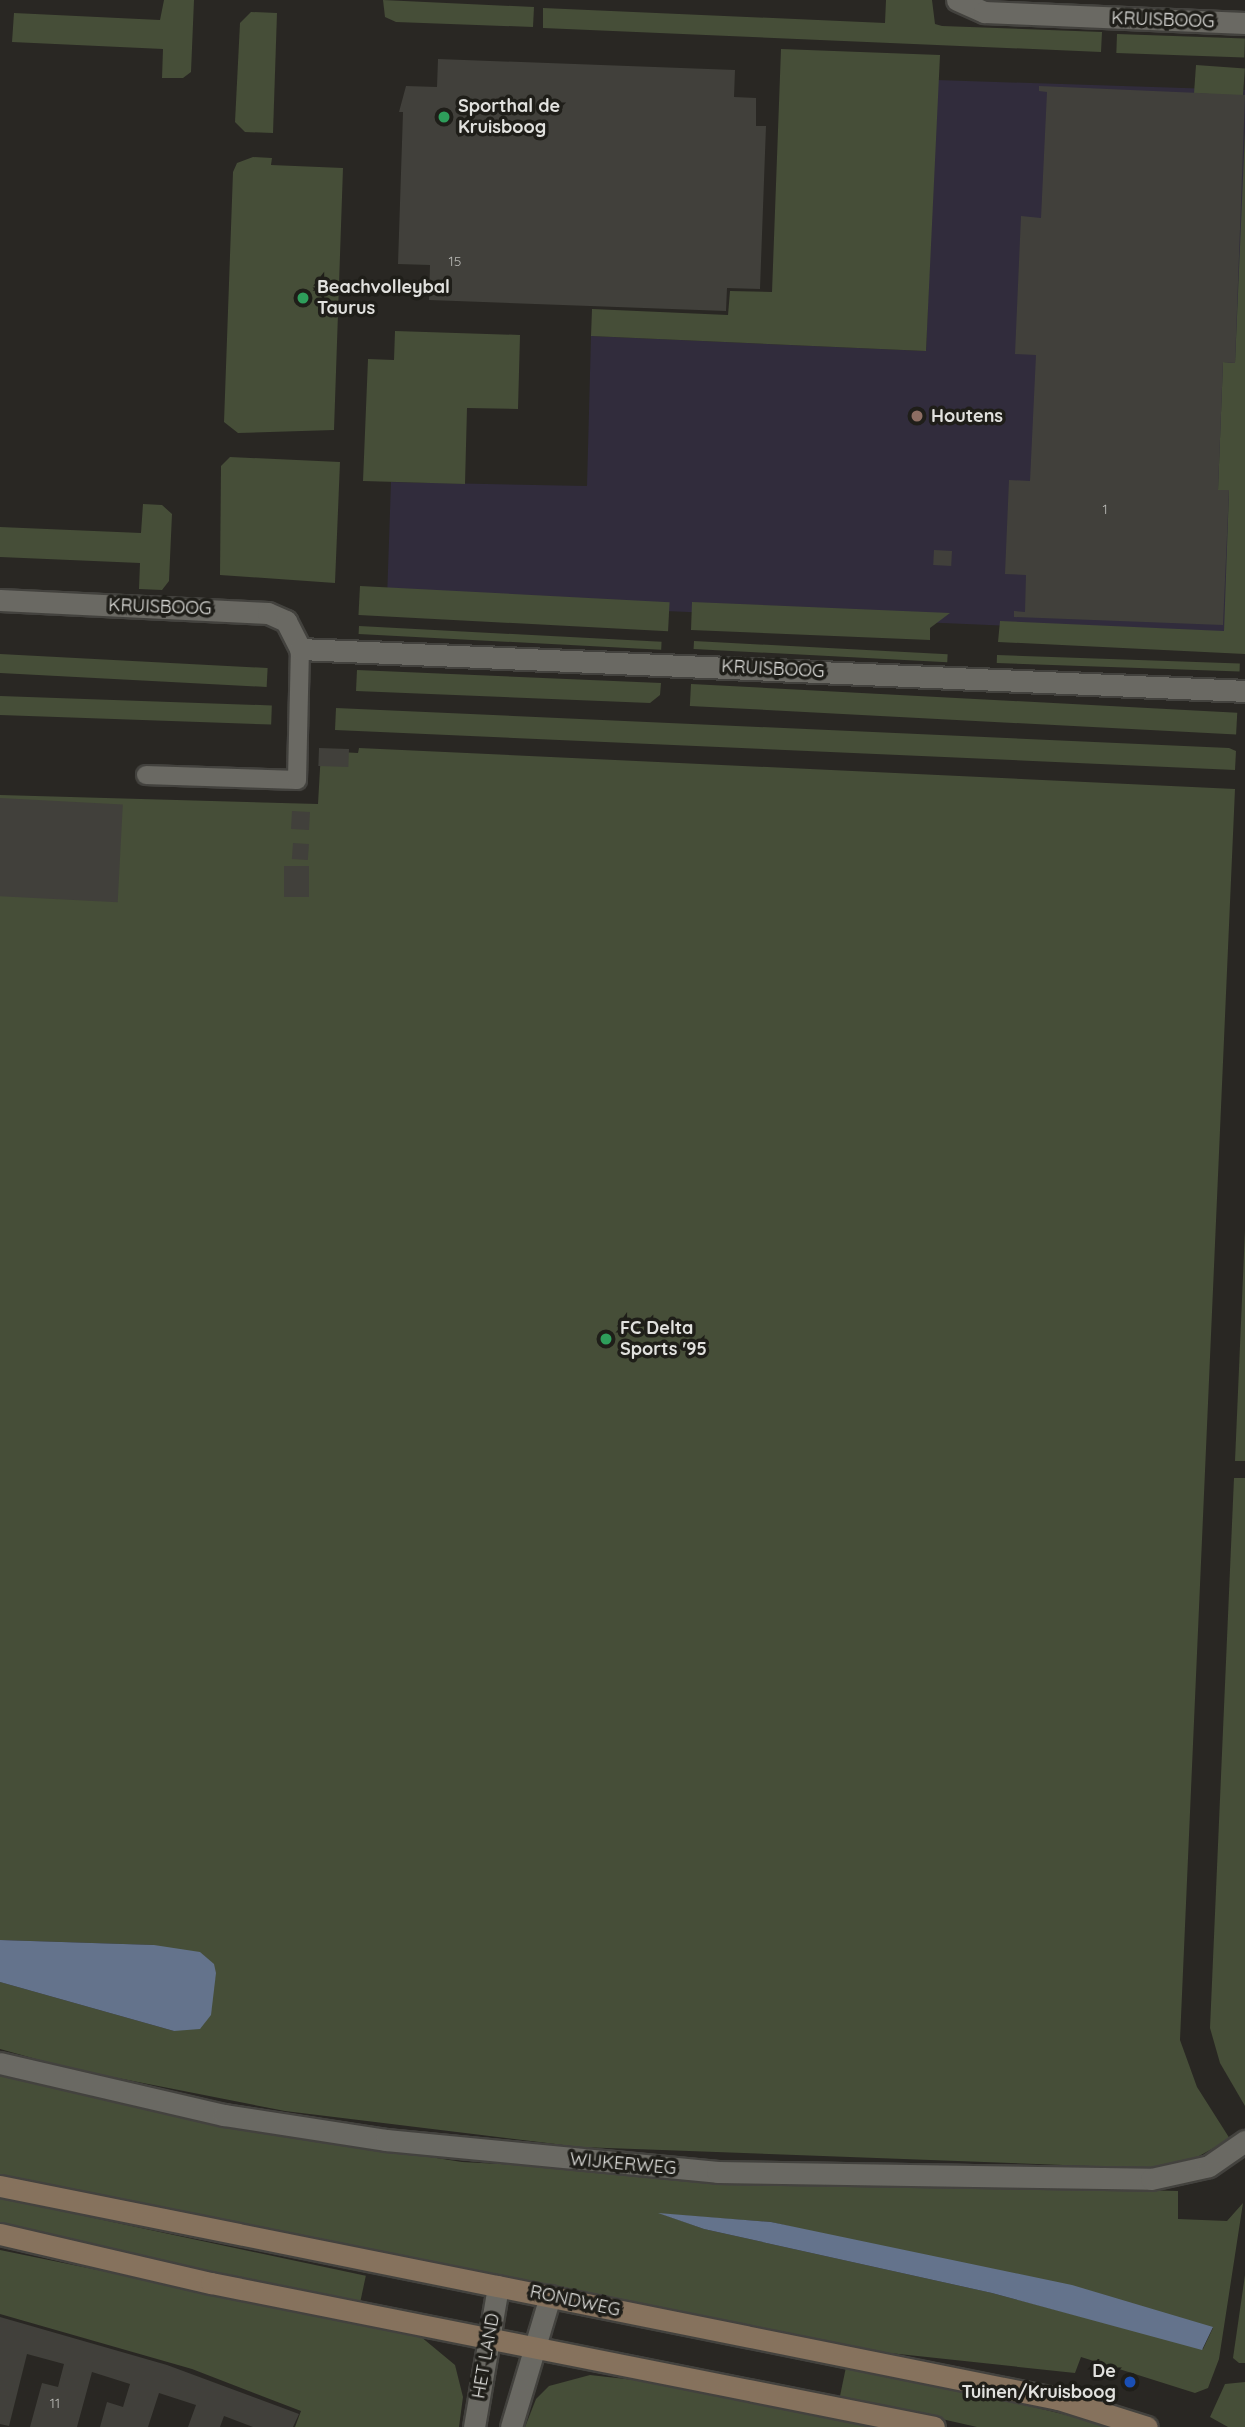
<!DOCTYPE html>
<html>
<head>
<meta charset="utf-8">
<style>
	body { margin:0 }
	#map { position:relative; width:1245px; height:2427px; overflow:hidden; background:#292723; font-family:Quicksand,sans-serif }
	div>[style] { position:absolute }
	.education>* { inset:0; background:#312c3c }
	.green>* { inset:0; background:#464e38; transform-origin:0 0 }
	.water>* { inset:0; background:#64738c }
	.building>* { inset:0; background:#41403b; transform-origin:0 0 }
	.roads { filter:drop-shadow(2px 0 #43423e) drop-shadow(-2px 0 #43423e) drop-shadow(0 2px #43423e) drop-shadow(0 -2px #43423e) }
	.service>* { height:18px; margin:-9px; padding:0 9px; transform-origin:9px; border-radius:9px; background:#6a6963 }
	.minor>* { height:21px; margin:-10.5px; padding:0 10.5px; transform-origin:10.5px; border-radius:10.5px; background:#6a6963 }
	.secondary>* { height:21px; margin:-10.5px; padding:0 10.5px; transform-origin:10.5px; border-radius:10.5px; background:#86725d }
	.dots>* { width:19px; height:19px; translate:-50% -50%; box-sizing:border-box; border:4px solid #1f1e19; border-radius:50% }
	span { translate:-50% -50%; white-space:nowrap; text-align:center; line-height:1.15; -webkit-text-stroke:7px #1f1e19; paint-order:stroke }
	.number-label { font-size:14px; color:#b9b9b5 }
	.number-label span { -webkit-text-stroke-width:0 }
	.street-label { font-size:18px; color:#e1e1de }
	.poi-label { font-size:18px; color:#e1e1de; font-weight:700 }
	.left { translate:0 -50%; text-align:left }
	.right { translate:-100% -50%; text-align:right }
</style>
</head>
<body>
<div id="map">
	<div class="education">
		<div style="clip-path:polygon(937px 80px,1245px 90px,1242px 636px,387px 599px,391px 482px,587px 486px,591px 336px,926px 351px)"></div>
	</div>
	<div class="green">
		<div style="clip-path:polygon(164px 0,194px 0,191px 72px,183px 78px,162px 78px,163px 49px,12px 42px,14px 13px,160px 20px)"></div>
		<div style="clip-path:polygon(383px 0,534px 7px,533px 27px,396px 22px,385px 17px)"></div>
		<div style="clip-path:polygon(886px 0,932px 0,935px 24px,942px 26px,1102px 32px,1101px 52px,543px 28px,543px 8px,885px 23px)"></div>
		<div style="clip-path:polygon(251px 12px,277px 13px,273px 133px,245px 132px,235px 122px,240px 23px)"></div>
		<div style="left:1117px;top:34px;width:128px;height:19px;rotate:2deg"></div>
		<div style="clip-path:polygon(781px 49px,940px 55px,926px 351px,591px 336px,592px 309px,728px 315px,730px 291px,772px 292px)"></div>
		<div style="left:1196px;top:65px;width:49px;height:28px;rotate:4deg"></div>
		<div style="clip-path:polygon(1245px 131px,1245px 654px,998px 642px,1000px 621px,1224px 631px,1229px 491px,1218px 490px,1223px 362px,1235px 363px)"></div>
		<div style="clip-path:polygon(253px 157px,272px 158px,271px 165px,343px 168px,334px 430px,238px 433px,224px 422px,233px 172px,237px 163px)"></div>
		<div style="clip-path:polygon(395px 331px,520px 335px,518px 409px,467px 408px,465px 484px,363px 481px,368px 359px,394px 360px)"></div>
		<div style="clip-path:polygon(230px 457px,340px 462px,335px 583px,220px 575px,221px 466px)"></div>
		<div style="clip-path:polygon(143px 504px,162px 505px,172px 514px,169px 581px,162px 590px,139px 589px,140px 563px,0 557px,0 527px,141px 533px)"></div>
		<div style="left:360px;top:586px;width:310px;height:29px;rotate:3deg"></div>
		<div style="clip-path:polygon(692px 602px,950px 613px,930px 628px,930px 640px,691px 630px)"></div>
		<div style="left:359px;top:626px;width:303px;height:8px;rotate:3deg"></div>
		<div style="left:694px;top:641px;width:254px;height:8px;rotate:3deg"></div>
		<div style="left:0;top:654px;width:268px;height:19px;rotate:3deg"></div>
		<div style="left:997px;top:655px;width:243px;height:8px;rotate:2deg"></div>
		<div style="clip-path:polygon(357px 670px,661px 683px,660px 695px,650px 703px,356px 691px)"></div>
		<div style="left:691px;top:684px;width:547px;height:22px;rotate:3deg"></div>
		<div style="left:0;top:696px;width:272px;height:19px;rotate:2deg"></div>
		<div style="clip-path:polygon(336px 708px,1229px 748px,1236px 751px,1235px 770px,335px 730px)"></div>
		<div style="clip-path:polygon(359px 748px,1235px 789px,1180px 2040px,1197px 2087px,1230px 2139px,1190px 2161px,1144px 2168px,580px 2147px,285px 2111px,72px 2069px,0 2049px,0 1982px,174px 2031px,154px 1945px,0 1940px,0 795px,318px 804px,321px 751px,358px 753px)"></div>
		<div style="clip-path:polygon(1245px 1230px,1245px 1461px,1235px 1461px)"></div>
		<div style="clip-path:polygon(1234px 1478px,1245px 1478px,1245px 2106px,1220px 2063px,1210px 2028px)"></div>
		<div style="clip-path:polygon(evenodd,0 2074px,225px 2125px,462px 2162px,912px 2185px,1178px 2191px,1178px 2219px,1227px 2221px,1243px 2203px,1219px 2359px,1208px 2388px,1195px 2393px,1081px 2357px,1075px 2373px,880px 2352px,34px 2183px,0 2174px,0 2074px,662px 2214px,771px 2222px,1213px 2328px,1203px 2349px,992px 2293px,704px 2229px,662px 2214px)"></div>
		<div style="left:0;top:2198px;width:374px;height:30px;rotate:12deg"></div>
		<div style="clip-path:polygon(0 2250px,420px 2336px,455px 2365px,463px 2397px,459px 2427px,295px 2427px,301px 2411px,192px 2369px,0 2314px)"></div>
		<div style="clip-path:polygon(1245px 2275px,1245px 2363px,1239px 2363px,1233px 2358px)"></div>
		<div style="clip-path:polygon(846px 2367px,1001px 2399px,1116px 2427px,977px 2427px,840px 2396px)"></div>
		<div style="clip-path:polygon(590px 2375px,661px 2383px,885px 2427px,525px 2427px,536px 2399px,549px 2386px)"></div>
		<div style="clip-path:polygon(1245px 2382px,1245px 2427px,1228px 2427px,1210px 2417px,1225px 2384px)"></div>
	</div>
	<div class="water">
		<div style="clip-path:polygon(0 1940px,154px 1945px,200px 1952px,214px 1964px,216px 1973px,211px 2015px,200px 2029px,174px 2031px,0 1982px)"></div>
		<div style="clip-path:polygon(658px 2213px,771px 2222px,1072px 2285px,1213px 2327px,1202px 2350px,992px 2293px,704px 2229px)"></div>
	</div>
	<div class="building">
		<div style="clip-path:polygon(438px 59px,735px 70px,734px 97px,756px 98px,756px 126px,766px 126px,760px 289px,727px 288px,726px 311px,429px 300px,430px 265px,398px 264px,403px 112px,399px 112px,406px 86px,437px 87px)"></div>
		<div style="clip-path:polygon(1039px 86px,1245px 95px,1235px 363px,1223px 362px,1218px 490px,1229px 490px,1223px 625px,1014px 617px,1014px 611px,1025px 612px,1026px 575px,1005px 574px,1009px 480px,1030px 481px,1036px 355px,1015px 354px,1021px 216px,1041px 218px,1047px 92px,1039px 91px)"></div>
		<div style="left:934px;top:550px;width:18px;height:15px;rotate:3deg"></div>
		<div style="left:319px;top:748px;width:30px;height:18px;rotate:2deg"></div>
		<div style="left:0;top:798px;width:123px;height:98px;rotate:3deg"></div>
		<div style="left:292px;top:811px;width:18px;height:18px;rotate:3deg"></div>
		<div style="left:293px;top:843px;width:16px;height:16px;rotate:4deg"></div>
		<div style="left:284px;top:866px;width:25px;height:31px"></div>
		<div style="clip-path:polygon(0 2317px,167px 2365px,299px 2414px,293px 2427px,253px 2427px,224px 2416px,220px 2427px,188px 2427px,196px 2405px,159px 2393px,148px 2427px,100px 2427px,107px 2402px,123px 2407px,130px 2384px,92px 2372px,77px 2427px,30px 2427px,42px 2383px,58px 2387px,64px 2364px,27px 2354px,9px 2426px,0 2424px)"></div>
	</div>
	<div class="roads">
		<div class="service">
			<div style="left:146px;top:775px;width:151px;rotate:1.9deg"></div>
			<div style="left:297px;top:780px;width:131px;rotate:-88.7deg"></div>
		</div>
		<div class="minor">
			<div style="left:957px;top:0;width:30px;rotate:24deg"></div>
			<div style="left:984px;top:12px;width:261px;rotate:2.4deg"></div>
			<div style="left:0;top:600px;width:268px;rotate:2.8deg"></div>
			<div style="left:268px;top:613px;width:20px;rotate:24deg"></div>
			<div style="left:286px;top:621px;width:31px;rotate:63deg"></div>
			<div style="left:300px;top:649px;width:946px;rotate:2.54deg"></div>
			<div style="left:0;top:2063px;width:230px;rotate:13.1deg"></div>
			<div style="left:224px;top:2115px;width:164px;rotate:8.8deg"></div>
			<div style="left:386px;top:2140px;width:333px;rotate:5.5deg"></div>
			<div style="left:717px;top:2172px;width:434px;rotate:0.9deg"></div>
			<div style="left:1151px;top:2179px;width:59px;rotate:-12.6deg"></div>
			<div style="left:1209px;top:2166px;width:44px;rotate:-34.8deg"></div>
			<div style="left:474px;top:2427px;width:143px;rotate:-80.3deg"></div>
			<div style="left:511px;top:2427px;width:137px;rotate:-73.4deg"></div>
		</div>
		<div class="secondary">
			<div style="left:0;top:2186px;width:1079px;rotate:11.38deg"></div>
			<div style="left:1058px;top:2399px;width:93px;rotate:17.5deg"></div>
			<div style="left:0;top:2234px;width:217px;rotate:13.1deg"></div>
			<div style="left:211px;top:2283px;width:737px;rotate:11.26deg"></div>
		</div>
	</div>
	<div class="dots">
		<div style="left:444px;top:117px;background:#2e9e5b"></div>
		<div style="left:303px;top:298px;background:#2e9e5b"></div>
		<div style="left:917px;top:416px;background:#8d6e63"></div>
		<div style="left:606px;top:1339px;background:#2e9e5b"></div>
		<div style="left:1130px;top:2382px;background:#1a4fb4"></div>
	</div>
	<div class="number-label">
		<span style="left:455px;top:261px">15</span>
		<span style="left:1105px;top:509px">1</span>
		<span style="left:55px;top:2403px">11</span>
	</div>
	<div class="street-label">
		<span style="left:1163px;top:20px;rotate:2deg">KRUISBOOG</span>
		<span style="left:160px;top:607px;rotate:2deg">KRUISBOOG</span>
		<span style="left:773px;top:669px;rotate:3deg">KRUISBOOG</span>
		<span style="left:623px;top:2164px;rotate:5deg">WIJKERWEG</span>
		<span style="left:575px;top:2301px;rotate:12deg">RONDWEG</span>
		<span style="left:486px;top:2356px;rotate:-80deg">HET LAND</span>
	</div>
	<div class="poi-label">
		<span class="left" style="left:458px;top:117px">Sporthal de<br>Kruisboog</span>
		<span class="left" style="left:317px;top:298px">Beachvolleybal<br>Taurus</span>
		<span class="left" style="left:931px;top:416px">Houtens</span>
		<span class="left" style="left:620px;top:1339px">FC Delta<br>Sports '95</span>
		<span class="right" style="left:1116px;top:2382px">De<br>Tuinen/Kruisboog</span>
	</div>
</div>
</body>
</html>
